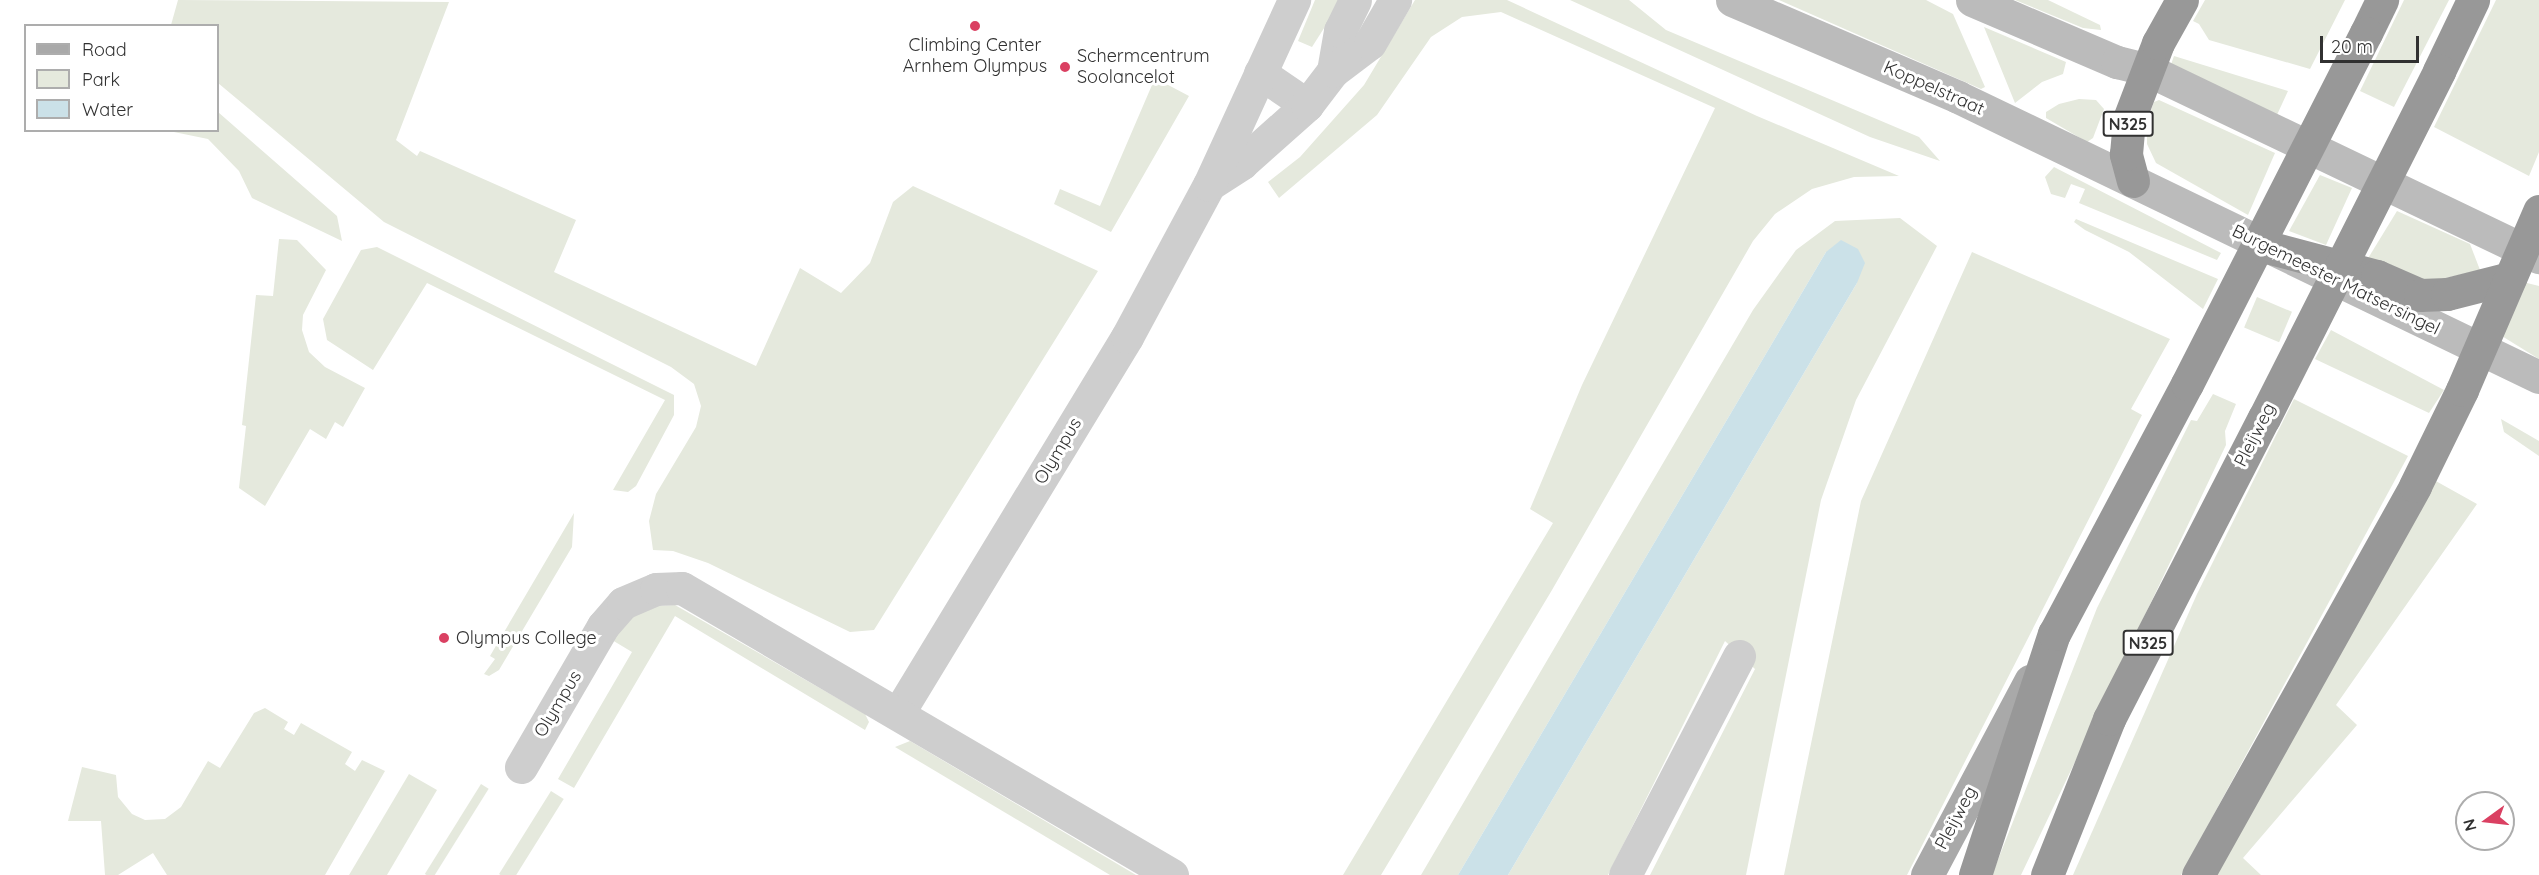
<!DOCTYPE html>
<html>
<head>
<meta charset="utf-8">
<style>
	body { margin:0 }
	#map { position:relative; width:2539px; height:875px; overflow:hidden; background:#fff; font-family:Quicksand,sans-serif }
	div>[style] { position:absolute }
	.green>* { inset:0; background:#e5e9dd; transform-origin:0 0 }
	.water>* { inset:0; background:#cbe1e8 }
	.street>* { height:33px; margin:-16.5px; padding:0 16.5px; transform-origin:16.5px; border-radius:16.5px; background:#cecece }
	.secondary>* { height:33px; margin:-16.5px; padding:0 16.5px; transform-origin:16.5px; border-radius:16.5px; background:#bbb }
	.primary>* { height:33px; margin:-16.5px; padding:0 16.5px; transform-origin:16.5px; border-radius:16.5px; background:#a9a9a9 }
	.highway>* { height:33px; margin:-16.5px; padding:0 16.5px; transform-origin:16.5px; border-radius:16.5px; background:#989898 }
	.highway-bridge>* { height:33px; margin:-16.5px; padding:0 16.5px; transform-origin:16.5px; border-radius:16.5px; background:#989898 }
	.dots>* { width:16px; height:16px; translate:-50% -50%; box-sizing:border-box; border:3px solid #fff; border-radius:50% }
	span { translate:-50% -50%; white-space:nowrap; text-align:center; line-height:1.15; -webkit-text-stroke:6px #fff; paint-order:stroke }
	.shield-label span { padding:2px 4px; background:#fff; border:2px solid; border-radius:4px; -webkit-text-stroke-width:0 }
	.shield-label { font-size:16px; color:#313131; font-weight:700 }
	.poi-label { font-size:18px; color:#313131 }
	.left { translate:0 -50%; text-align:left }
	.street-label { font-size:18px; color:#313131 }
	.legend { position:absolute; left:24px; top:24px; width:195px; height:108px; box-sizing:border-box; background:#fff; border:2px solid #adadad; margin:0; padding:8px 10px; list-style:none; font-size:18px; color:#313131 }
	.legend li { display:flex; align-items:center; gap:12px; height:30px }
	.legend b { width:30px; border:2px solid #adadad }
	.north { position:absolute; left:2455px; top:791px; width:60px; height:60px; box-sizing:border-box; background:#fff; border:2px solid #adadad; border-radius:50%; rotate:255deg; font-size:16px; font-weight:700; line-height:24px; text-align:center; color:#313131 }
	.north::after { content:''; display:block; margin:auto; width:21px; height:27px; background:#da4062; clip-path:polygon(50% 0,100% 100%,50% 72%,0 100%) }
	.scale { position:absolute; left:2320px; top:36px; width:99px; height:27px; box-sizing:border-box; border:3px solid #313131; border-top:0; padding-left:8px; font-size:18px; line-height:21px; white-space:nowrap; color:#313131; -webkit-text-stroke:4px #fff; paint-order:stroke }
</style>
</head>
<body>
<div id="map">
	<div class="green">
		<div style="clip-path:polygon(178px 0,449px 2px,396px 140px,417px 156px,420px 151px,576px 220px,554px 272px,756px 366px,800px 268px,841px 293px,870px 263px,893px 202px,913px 186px,1098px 271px,874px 630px,850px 632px,708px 563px,673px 551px,653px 550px,649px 521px,656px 494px,696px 427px,701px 406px,694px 384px,671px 367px,384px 222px,218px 83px,218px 26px,171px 25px)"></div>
		<div style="clip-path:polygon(1315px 0,1342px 0,1312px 47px,1298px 41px)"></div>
		<div style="clip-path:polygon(1415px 0,1507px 0,1757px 116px,1899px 176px,1854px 177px,1812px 189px,1775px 214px,1753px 241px,1552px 590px,1381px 875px,1343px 875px,1553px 523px,1530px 509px,1582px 385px,1715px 108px,1501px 12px,1462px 17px,1431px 37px,1377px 115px,1279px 198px,1268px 182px,1300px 157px,1364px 85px)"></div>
		<div style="clip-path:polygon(1570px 0,1629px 0,1666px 30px,1919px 137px,1940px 161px,1870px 137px)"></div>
		<div style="clip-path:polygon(1779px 0,1926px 0,1953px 14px,1985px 87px,1981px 89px)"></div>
		<div style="clip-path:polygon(2015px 0,2048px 0,2100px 25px,2101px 30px,2083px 28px)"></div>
		<div style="clip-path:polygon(2205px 0,2345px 0,2310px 69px,2209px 40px,2199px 24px,2193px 21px)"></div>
		<div style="clip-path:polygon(2404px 0,2449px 0,2394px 107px,2360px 91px)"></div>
		<div style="clip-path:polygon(2496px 0,2539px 0,2539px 152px,2529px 176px,2434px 127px)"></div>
		<div style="clip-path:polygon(1984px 27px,2066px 62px,2063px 74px,2042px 82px,2015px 103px)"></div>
		<div style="clip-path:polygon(2174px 56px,2288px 91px,2276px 117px,2170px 67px)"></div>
		<div style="clip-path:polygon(1155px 78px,1189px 96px,1111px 232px,1054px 204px,1060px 189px,1100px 206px)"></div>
		<div style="clip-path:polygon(2079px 99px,2096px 100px,2104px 109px,2093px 138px,2087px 142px,2046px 118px,2046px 112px,2059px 104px)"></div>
		<div style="clip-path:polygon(2159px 100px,2275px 153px,2248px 215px,2156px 163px,2147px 144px,2147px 121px,2154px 102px)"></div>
		<div style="clip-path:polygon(218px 112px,337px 216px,342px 241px,252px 198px,239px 171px,208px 139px,169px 131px,218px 130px)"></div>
		<div style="clip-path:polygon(2054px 167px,2221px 253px,2217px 260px,2079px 203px,2085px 189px,2071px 184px,2065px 198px,2051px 194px,2045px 177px)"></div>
		<div style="clip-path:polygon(2320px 175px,2352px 188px,2326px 245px,2289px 231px)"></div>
		<div style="clip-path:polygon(2397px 211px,2470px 244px,2480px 270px,2425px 283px,2367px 260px)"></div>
		<div style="clip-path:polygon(1900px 218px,1937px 246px,1856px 400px,1821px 500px,1746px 875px,1650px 875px,1755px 669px,1725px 641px,1608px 875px,1508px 875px,1857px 283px,1826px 252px,1458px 875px,1421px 875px,1753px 310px,1796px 250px,1835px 221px)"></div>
		<div style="clip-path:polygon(2076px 219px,2218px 279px,2203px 309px,2129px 252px,2085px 230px,2074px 222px)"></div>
		<div style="clip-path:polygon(279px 239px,297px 240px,326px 270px,303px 315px,302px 330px,309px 352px,325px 367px,365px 388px,343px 427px,335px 422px,326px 439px,310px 429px,265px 506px,239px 488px,246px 426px,242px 425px,256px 295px,273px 296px)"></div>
		<div style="clip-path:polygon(377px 247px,674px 395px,674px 415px,636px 486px,628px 492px,613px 490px,665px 400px,427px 283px,373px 370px,327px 340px,323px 319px,361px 250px)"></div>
		<div style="clip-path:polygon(1972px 252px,2170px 339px,2131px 409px,2142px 415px,1907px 875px,1784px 875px,1861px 501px)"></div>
		<div style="clip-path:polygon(2519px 281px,2539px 286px,2539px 359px,2497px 333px)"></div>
		<div style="left:2257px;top:297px;width:38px;height:33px;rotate:23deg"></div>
		<div style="clip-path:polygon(2331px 330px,2444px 390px,2429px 413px,2315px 359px)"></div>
		<div style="clip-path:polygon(2213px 394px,2236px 404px,2225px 431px,2226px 445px,2021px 875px,1992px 875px,2097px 608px,2191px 420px,2197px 421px)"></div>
		<div style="clip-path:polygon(2294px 399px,2408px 456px,2181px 875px,2073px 875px,2197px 594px)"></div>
		<div style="clip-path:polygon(2501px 419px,2539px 441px,2539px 456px,2504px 432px)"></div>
		<div style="clip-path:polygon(2434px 480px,2477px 504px,2336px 705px,2357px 725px,2243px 858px,2261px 875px,2216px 875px)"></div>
		<div style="clip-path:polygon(574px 513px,572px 547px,499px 670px,489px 676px,484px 674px,495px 659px,490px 656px)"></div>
		<div style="clip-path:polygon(675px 605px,865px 714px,869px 722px,865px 730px,675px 616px,574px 788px,558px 779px,632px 652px,612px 640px,633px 616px,656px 606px)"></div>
		<div style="clip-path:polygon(265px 708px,288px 722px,284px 729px,294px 735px,301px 723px,352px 752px,345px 764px,355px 771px,362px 760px,385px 771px,325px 875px,167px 875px,153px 853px,118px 875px,105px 875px,101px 821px,68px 821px,82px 767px,116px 775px,118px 797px,132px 814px,145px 820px,165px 819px,181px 807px,208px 761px,220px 768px,254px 713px)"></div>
		<div style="clip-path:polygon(910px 741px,1136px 875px,1110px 875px,895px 747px)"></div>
		<div style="clip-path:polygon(409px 774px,437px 790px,387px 875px,349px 875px)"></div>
		<div style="left:481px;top:784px;width:9px;height:106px;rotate:32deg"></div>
		<div style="left:551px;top:791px;width:15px;height:98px;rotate:32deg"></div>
	</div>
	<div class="water">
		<div style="clip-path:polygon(1841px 240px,1858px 249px,1865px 263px,1857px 283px,1508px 875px,1458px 875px,1826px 252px)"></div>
	</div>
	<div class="street">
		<div style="left:1333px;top:71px;width:41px;rotate:-80.1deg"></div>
		<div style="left:1340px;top:31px;width:34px;rotate:-64deg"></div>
		<div style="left:1260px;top:73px;width:57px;rotate:34.2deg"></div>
		<div style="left:1210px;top:184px;width:38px;rotate:-33deg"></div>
		<div style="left:1242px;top:163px;width:87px;rotate:-41.7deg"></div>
		<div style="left:1307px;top:105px;width:43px;rotate:-52.6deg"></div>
		<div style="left:1333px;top:71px;width:46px;rotate:-37.1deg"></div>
		<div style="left:1370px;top:43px;width:50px;rotate:-59.8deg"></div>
		<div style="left:899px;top:712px;width:439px;rotate:-58.7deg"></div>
		<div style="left:1127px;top:337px;width:173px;rotate:-61.7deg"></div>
		<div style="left:1209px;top:185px;width:204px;rotate:-65.3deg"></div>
		<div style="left:521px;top:767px;width:163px;rotate:-59.8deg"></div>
		<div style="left:603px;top:626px;width:30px;rotate:-49deg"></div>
		<div style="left:623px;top:603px;width:36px;rotate:-23deg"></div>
		<div style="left:656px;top:589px;width:26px;rotate:-2deg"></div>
		<div style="left:682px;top:588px;width:568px;rotate:30.36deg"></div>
		<div style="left:1625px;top:875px;width:247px;rotate:-62.5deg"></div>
	</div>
	<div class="secondary">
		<div style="left:1732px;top:0;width:246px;rotate:23.2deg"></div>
		<div style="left:1958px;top:97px;width:645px;rotate:25.73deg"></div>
		<div style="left:1972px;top:0;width:158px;rotate:23.2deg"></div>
		<div style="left:2117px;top:62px;width:30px;rotate:14deg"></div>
		<div style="left:2146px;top:69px;width:436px;rotate:25.6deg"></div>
	</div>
	<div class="primary">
		<div style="left:1927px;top:875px;width:220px;rotate:-62deg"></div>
	</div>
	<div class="highway">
		<div style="left:2366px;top:33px;width:37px;rotate:-64deg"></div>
		<div style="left:2439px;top:71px;width:79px;rotate:-64.4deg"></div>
		<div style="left:2133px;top:181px;width:28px;rotate:-105deg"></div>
		<div style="left:2126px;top:154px;width:35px;rotate:-85deg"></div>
		<div style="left:2129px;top:119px;width:81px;rotate:-69.1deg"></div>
		<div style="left:2158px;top:43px;width:49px;rotate:-60.8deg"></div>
		<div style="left:2267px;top:247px;width:114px;rotate:14.8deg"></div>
		<div style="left:2377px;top:276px;width:47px;rotate:23.8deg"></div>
		<div style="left:2420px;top:295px;width:27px;rotate:-2deg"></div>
		<div style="left:2447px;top:294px;width:65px;rotate:-14.3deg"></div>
		<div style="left:1975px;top:875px;width:254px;rotate:-71.9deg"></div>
		<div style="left:2054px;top:634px;width:283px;rotate:-62deg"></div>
		<div style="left:2047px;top:875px;width:168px;rotate:-68.3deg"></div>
		<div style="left:2109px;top:719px;width:339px;rotate:-62.8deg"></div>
		<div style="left:2198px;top:875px;width:445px;rotate:-60.8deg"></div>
		<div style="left:2415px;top:486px;width:107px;rotate:-63.9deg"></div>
		<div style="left:2462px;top:390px;width:195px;rotate:-66.7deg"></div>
	</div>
	<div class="highway-bridge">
		<div style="left:2187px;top:384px;width:394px;rotate:-63deg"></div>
		<div style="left:2264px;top:418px;width:389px;rotate:-63.2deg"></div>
	</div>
	<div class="dots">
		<div style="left:975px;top:26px;background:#da4062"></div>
		<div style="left:1065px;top:67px;background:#da4062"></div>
		<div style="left:444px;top:638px;background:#da4062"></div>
	</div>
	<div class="shield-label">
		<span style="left:2128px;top:124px">N325</span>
		<span style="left:2148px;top:643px">N325</span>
	</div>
	<div class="poi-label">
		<span style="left:975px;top:56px">Climbing Center<br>Arnhem Olympus</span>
		<span class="left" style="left:1077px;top:67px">Schermcentrum<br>Soolancelot</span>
		<span class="left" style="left:456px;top:638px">Olympus College</span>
	</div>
	<div class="street-label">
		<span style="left:1934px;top:88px;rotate:24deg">Koppelstraat</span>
		<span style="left:2336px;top:280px;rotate:26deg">Burgemeester Matsersingel</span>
		<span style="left:2255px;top:435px;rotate:-63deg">Pleijweg</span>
		<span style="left:1058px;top:451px;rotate:-59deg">Olympus</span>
		<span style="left:558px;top:704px;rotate:-59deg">Olympus</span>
		<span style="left:1956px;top:818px;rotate:-62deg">Pleijweg</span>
	</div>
	<ul class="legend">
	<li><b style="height:8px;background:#a9a9a9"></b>Road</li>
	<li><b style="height:16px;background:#e5e9dd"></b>Park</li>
	<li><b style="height:16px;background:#cbe1e8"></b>Water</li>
	</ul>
	<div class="north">N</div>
	<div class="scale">20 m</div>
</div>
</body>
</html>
